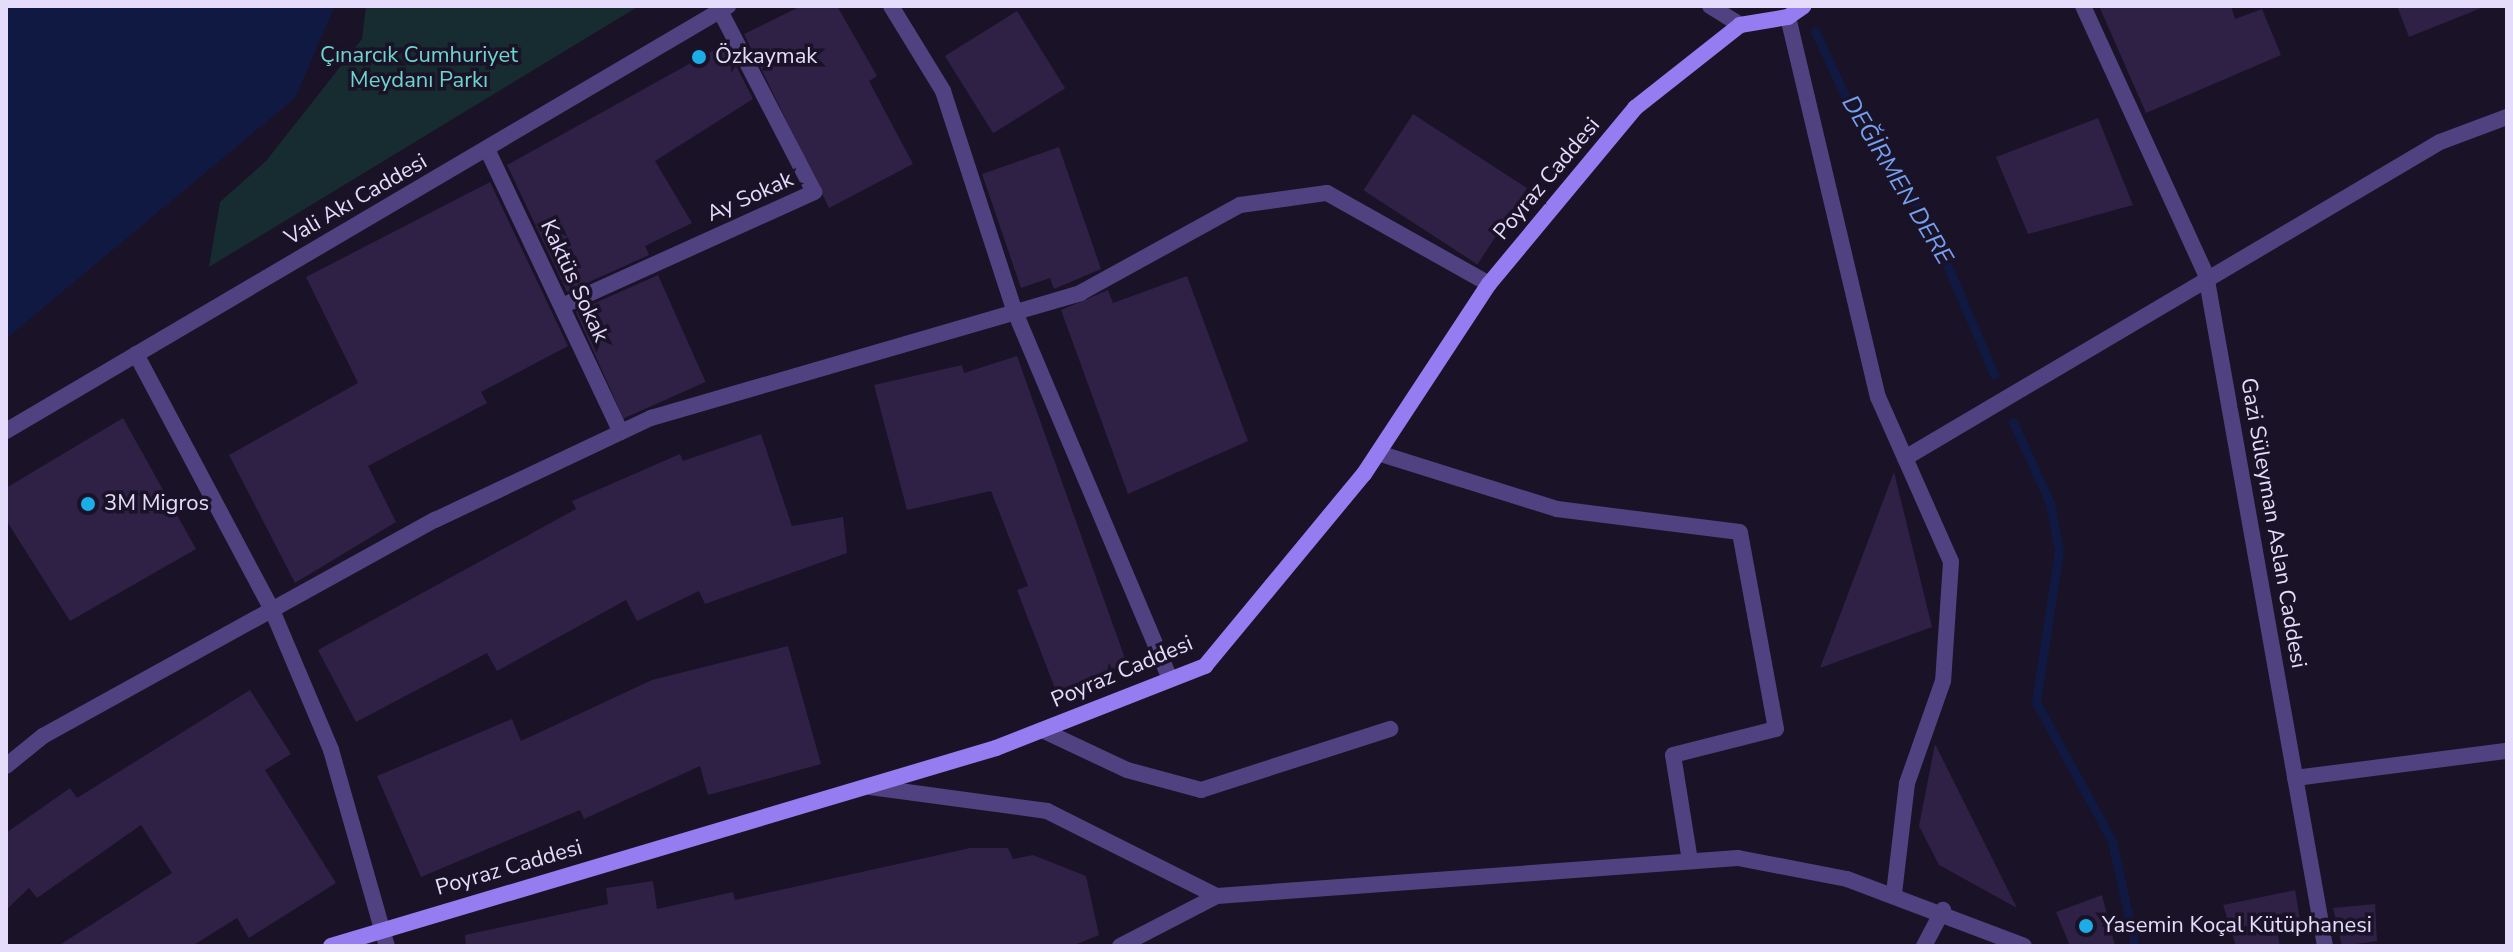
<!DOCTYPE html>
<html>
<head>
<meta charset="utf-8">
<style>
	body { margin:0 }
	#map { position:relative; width:2513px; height:952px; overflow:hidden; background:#1a1226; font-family:"Nunito Sans",sans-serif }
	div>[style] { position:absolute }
	.green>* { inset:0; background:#162c30 }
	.water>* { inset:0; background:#101942 }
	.stream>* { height:9px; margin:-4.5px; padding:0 4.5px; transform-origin:4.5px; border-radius:4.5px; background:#101942 }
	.building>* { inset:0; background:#2f2045; transform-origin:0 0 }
	.lane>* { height:16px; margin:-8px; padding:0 8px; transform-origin:8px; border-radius:8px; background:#504280 }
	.street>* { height:16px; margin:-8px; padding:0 8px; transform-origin:8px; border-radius:8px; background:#504280 }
	.secondary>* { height:16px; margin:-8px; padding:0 8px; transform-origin:8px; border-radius:8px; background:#957cf1 }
	.dots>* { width:22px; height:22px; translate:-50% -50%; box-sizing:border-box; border:4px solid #1a1226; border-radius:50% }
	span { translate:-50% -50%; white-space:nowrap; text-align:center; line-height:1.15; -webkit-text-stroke:7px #1a1226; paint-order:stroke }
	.park-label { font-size:22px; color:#6ed5ce }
	.poi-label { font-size:22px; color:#e5dbfb }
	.left { translate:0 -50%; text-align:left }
	.street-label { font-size:22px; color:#e5dbfb }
	.water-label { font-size:24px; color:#74a0f1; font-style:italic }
	.frame { position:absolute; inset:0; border:8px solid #e5dbfb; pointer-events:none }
</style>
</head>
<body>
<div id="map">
	<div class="green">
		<div style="clip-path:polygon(366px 6px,639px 6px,209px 267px,220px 202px,266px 161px,362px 39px)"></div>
	</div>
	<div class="water">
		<div style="clip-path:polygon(6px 6px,335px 6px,295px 98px,6px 339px)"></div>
	</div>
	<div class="stream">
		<div style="left:1815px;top:31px;width:93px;rotate:65.1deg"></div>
		<div style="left:1854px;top:115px;width:134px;rotate:55.4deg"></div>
		<div style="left:1930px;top:225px;width:162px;rotate:66.8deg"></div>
		<div style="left:2013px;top:422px;width:89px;rotate:65.4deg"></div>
		<div style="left:2050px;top:503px;width:49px;rotate:79.4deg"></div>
		<div style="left:2059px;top:551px;width:153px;rotate:98.7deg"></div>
		<div style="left:2036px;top:702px;width:158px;rotate:61.3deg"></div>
		<div style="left:2112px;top:841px;width:107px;rotate:77.6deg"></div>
	</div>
	<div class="building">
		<div style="clip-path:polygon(801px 6px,837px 6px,877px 76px,869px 81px,913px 164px,829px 208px,744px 34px)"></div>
		<div style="clip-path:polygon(2099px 6px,2231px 6px,2235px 19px,2262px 9px,2281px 55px,2146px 113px)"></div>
		<div style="clip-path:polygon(2397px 6px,2484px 6px,2484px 7px,2409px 37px)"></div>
		<div style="left:1017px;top:11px;width:91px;height:85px;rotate:58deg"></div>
		<div style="clip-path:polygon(725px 44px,753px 99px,655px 161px,692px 223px,645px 246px,649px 255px,567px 292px,507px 165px)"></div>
		<div style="left:1413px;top:114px;width:136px;height:91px;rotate:33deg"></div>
		<div style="clip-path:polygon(2098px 118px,2133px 205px,2028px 234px,1996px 157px)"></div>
		<div style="clip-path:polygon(1059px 147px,1101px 269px,1054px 289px,1050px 278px,1021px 288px,982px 174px)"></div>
		<div style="clip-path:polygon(490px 182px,568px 346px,481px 392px,487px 403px,368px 466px,396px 522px,295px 583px,229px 455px,358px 383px,306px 277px)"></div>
		<div style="left:658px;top:275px;width:117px;height:90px;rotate:66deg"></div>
		<div style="clip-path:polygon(1187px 276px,1248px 441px,1128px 494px,1061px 310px,1108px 290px,1113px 303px)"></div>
		<div style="clip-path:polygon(1017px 356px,1127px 664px,1056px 691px,1017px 590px,1028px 586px,991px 491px,907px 510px,874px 385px,962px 365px,964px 373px)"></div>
		<div style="clip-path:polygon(123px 418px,196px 549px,70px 621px,6px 520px,6px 488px)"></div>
		<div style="clip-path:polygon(761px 434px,792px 526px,843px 517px,847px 553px,705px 604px,699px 591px,637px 621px,626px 600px,497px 671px,487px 653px,356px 722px,318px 650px,576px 509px,572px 501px,680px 454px,683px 461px)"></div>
		<div style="clip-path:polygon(1894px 472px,1932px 627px,1820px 668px)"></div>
		<div style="clip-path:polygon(788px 646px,821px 764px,708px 795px,700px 766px,584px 819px,580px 810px,421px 877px,377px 776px,512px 719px,521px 741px,652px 680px)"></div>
		<div style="clip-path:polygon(250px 690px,291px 754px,265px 770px,336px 883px,249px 938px,237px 918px,192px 946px,58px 946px,172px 873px,141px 825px,37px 898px,29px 888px,6px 910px,6px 833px,70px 788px,77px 798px)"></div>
		<div style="clip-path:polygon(1935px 744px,2017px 908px,1939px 865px,1919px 826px)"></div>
		<div style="clip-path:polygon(970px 848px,1008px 848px,1013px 859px,1033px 855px,1086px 876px,1099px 935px,1072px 946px,466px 946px,465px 935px,608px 904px,606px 888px,653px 881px,657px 909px,733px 892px,735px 900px)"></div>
		<div style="clip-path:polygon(2295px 890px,2302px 931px,2278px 935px,2280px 946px,2236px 946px,2223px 905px)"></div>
		<div style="clip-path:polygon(2102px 895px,2115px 946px,2070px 946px,2056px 912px)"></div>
		<div style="clip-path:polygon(2375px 904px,2377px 941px,2342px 946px,2333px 908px)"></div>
	</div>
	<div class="lane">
		<div style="left:487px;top:149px;width:313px;rotate:64.7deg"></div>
		<div style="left:562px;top:306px;width:277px;rotate:-24.3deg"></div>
		<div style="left:814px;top:192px;width:204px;rotate:-117.4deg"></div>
		<div style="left:1690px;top:861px;width:107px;rotate:-99.1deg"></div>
		<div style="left:1673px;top:755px;width:106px;rotate:-14.2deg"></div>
		<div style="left:1776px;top:729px;width:200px;rotate:-100.4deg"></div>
	</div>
	<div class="street">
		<div style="left:891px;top:6px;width:100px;rotate:58.5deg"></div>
		<div style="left:943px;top:91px;width:232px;rotate:72deg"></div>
		<div style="left:1015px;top:312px;width:398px;rotate:67.1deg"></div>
		<div style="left:1710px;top:6px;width:36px;rotate:32deg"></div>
		<div style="left:2083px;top:6px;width:296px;rotate:65.4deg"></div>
		<div style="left:2206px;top:275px;width:681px;rotate:79.94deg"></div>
		<div style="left:1788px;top:17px;width:391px;rotate:76.7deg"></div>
		<div style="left:1878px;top:397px;width:180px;rotate:66.1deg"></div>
		<div style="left:1951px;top:562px;width:119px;rotate:93.8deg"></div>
		<div style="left:1943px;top:681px;width:108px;rotate:109.4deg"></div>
		<div style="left:1907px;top:783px;width:112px;rotate:96.7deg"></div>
		<div style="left:136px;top:354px;width:290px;rotate:62deg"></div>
		<div style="left:272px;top:610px;width:152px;rotate:67.1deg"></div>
		<div style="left:331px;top:750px;width:204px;rotate:74.1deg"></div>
		<div style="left:6px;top:431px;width:838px;rotate:-30.48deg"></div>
		<div style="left:1378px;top:453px;width:188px;rotate:17.4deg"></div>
		<div style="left:1557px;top:509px;width:184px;rotate:7.2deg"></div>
		<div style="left:1905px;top:458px;width:621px;rotate:-30.57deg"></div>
		<div style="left:2440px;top:142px;width:72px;rotate:-20.5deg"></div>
		<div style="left:1042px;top:730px;width:94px;rotate:25.2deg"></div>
		<div style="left:1127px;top:770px;width:77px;rotate:15.1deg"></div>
		<div style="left:1201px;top:790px;width:199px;rotate:-17.9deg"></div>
		<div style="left:6px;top:766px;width:48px;rotate:-39deg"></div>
		<div style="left:43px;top:736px;width:448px;rotate:-28.9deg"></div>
		<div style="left:435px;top:520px;width:239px;rotate:-25.3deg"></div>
		<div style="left:651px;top:418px;width:447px;rotate:-16.2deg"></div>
		<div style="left:1080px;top:293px;width:183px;rotate:-28.8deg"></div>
		<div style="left:1240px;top:205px;width:88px;rotate:-7.9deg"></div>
		<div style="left:1327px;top:193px;width:186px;rotate:29.3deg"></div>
		<div style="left:2295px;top:778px;width:214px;rotate:-7.3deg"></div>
		<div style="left:870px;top:787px;width:179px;rotate:7.7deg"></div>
		<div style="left:1047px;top:811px;width:190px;rotate:26.6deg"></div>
		<div style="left:1217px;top:896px;width:522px;rotate:-4.17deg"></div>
		<div style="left:1738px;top:858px;width:111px;rotate:10.9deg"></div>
		<div style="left:1847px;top:879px;width:189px;rotate:20.7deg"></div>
		<div style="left:1120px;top:946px;width:109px;rotate:-27.3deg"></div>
		<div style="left:1924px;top:946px;width:41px;rotate:-62.2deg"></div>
	</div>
	<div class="secondary">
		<div style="left:331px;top:946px;width:694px;rotate:-16.58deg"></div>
		<div style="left:996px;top:748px;width:225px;rotate:-21.4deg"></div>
		<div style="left:1205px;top:666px;width:249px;rotate:-50.4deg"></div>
		<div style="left:1364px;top:474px;width:227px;rotate:-56.7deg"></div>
		<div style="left:1489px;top:284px;width:229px;rotate:-50.3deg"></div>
		<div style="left:1635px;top:108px;width:134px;rotate:-38.3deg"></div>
		<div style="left:1740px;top:25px;width:49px;rotate:-9.5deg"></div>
		<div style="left:1788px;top:17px;width:19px;rotate:-35deg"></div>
	</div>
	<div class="dots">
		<div style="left:699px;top:57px;background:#1bade7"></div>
		<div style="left:88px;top:504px;background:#1bade7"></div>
		<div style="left:2086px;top:926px;background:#1bade7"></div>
	</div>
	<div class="park-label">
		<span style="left:419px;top:68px">Çınarcık Cumhuriyet<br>Meydanı Parkı</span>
	</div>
	<div class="poi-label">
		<span class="left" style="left:715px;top:57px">Özkaymak</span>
		<span class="left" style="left:104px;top:504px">3M Migros</span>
		<span class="left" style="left:2102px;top:926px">Yasemin Koçal Kütüphanesi</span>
	</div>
	<div class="street-label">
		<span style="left:1547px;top:179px;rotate:-50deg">Poyraz Caddesi</span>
		<span style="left:750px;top:197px;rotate:-24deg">Ay Sokak</span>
		<span style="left:356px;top:200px;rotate:-30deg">Vali Akı Caddesi</span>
		<span style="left:574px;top:281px;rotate:65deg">Kaktüs Sokak</span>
		<span style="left:2273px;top:523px;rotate:80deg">Gazi Süleyman Aslan Caddesi</span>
		<span style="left:1122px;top:672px;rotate:-23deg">Poyraz Caddesi</span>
		<span style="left:509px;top:868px;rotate:-16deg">Poyraz Caddesi</span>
	</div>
	<div class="water-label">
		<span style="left:1897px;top:180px;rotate:59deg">DEĞİRMEN DERE</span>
	</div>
	<div class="frame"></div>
</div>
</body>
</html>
